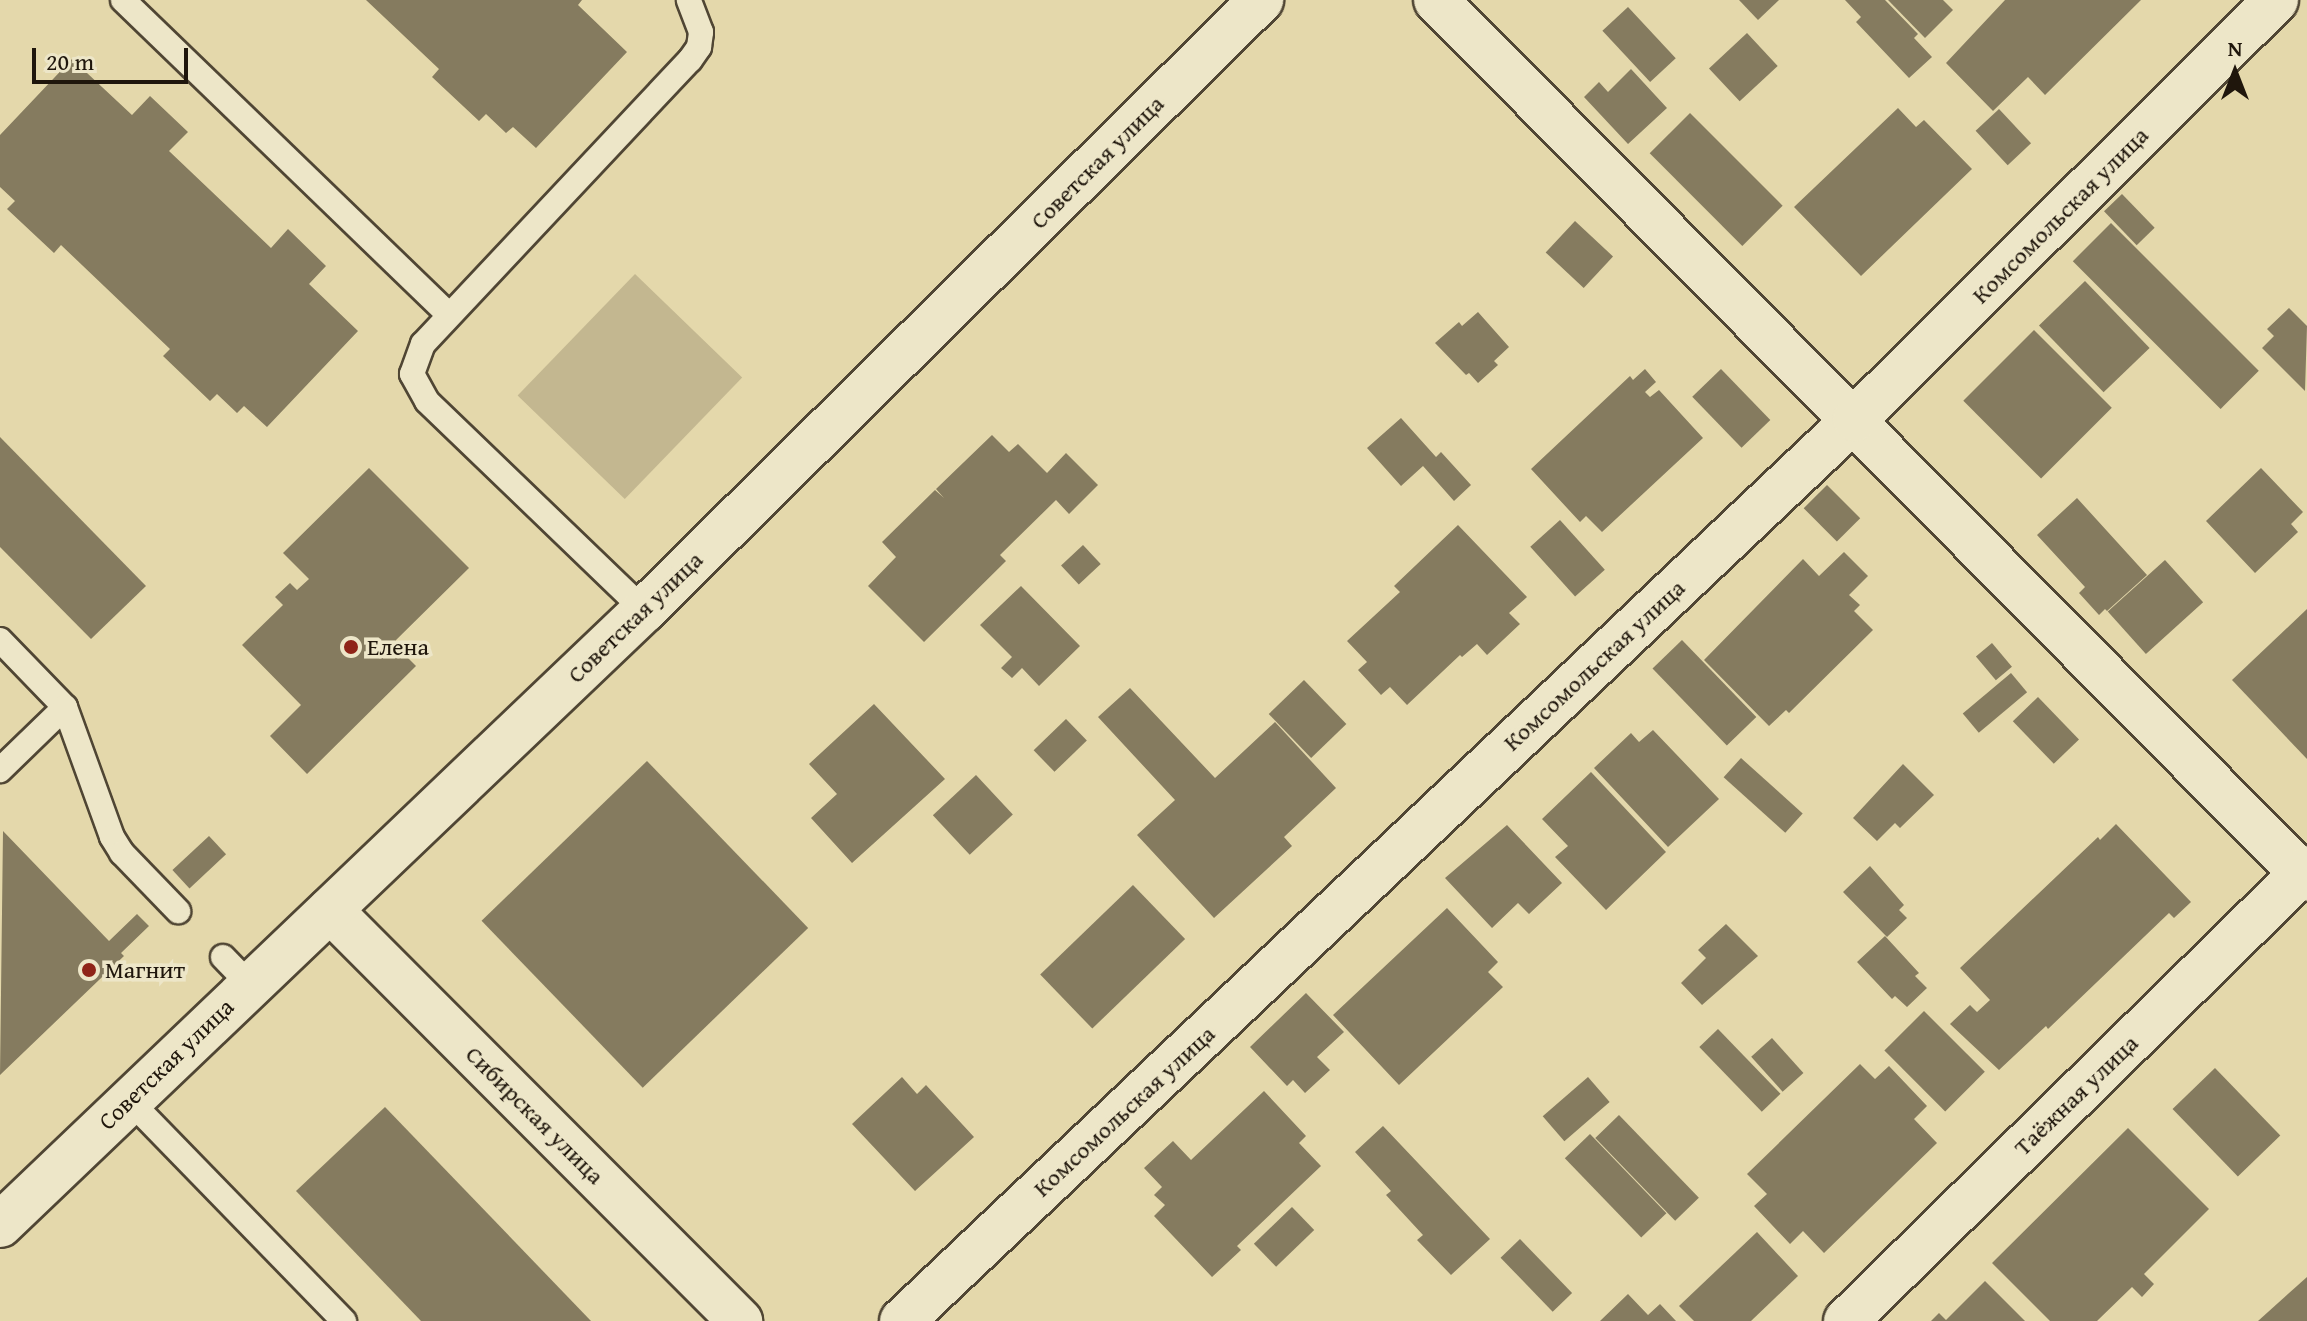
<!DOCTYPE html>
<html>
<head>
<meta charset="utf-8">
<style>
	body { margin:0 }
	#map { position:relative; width:2307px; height:1321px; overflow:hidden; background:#e4d8ab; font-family:"Gentium Book Plus",serif }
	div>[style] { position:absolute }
	.green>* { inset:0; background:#c3b790; transform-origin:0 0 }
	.building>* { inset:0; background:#857b5f; transform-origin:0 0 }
	.roads { filter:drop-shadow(2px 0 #504634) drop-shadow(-2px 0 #504634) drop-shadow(0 2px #504634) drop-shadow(0 -2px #504634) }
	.lane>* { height:24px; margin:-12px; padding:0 12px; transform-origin:12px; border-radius:12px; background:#ede6c8 }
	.street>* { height:44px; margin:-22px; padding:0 22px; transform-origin:22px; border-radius:22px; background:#ede6c8 }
	.secondary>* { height:44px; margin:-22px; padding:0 22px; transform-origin:22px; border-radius:22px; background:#ede6c8 }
	.dots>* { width:22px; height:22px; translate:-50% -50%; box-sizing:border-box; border:4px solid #ede6c8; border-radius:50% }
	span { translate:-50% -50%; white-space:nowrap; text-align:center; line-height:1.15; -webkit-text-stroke:7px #ede6c8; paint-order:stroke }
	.street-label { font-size:24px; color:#1f160c }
	.poi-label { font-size:24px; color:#1f160c }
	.left { translate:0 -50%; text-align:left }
	.north { position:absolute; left:2195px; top:32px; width:80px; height:80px; -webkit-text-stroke:6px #ede6c8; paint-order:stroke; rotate:0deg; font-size:22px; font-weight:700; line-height:32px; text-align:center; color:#1f160c }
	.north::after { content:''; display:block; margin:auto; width:28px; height:36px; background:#1f160c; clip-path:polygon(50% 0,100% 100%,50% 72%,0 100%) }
	.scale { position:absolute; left:32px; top:48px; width:156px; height:36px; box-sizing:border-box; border:4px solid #1f160c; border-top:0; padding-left:10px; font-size:24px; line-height:28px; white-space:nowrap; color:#1f160c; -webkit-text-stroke:6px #ede6c8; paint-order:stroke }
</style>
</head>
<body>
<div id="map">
	<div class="green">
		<div style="left:635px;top:274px;width:149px;height:169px;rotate:44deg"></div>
	</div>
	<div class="building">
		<div style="clip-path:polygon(366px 0,582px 0,578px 5px,627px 52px,536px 148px,513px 127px,506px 133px,486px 114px,479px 121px,432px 77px,439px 69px)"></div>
		<div style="clip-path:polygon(1739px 0,1779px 0,1758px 20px)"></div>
		<div style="clip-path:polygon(1845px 0,1885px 0,1918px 34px,1914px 38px,1932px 57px,1909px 78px,1856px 22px,1861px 17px)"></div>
		<div style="clip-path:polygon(1888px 0,1943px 0,1953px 10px,1925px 38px)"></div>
		<div style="clip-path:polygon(2005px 0,2141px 0,2045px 95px,2028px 77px,1993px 111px,1946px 63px)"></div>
		<div style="left:1628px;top:7px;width:70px;height:35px;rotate:47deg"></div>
		<div style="left:1747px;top:33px;width:45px;height:52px;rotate:47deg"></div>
		<div style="clip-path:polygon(72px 59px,132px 115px,150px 96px,188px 132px,169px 151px,271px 248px,288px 229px,326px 266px,309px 284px,358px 331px,267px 427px,244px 406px,237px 413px,217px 394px,210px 401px,163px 356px,170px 349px,61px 245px,54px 253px,7px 209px,15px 201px,0 187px,0 135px)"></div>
		<div style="clip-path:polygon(1631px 69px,1667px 108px,1628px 144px,1584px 97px,1599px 82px,1608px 92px)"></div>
		<div style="clip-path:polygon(1898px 108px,1916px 127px,1924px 120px,1972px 169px,1861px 276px,1794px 207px)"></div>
		<div style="left:1999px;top:109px;width:47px;height:32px;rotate:47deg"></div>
		<div style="left:1690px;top:113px;width:131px;height:57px;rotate:45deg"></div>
		<div style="left:2122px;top:194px;width:47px;height:25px;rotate:46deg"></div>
		<div style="left:1575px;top:221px;width:52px;height:43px;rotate:43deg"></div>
		<div style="left:2111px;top:223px;width:209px;height:54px;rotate:45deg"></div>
		<div style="left:2085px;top:281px;width:93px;height:64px;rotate:46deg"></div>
		<div style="clip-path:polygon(2289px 308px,2307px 326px,2305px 391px,2262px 348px,2274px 336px,2267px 329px)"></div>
		<div style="clip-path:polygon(1478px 312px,1509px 347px,1494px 361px,1498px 365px,1478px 383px,1469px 373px,1466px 375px,1435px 343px,1459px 322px,1462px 326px)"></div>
		<div style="left:2034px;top:330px;width:110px;height:100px;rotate:45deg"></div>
		<div style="clip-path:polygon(1645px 369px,1656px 382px,1645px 392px,1650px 397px,1659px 390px,1703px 438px,1602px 532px,1586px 516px,1580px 522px,1531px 469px,1630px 376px,1633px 380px)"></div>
		<div style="left:1721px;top:369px;width:71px;height:40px;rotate:46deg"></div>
		<div style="clip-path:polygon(1401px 418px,1436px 457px,1441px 452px,1471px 485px,1454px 501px,1423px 466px,1401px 486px,1367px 448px)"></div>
		<div style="clip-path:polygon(992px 435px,1009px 452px,1018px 444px,1047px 473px,1066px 453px,1098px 485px,1069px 514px,1056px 500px,1000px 555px,1006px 561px,924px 642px,868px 586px,896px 557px,882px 542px,935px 490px,944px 498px,936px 489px)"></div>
		<div style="clip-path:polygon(0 437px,146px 586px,91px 639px,0 547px)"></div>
		<div style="clip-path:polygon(369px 468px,469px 568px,393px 643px,416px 666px,307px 774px,270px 736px,301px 705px,242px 645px,283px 605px,275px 597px,290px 583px,297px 590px,309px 579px,283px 553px)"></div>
		<div style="clip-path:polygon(2261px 468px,2303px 512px,2291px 524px,2298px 532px,2255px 573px,2206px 521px)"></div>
		<div style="left:1827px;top:485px;width:47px;height:33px;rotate:45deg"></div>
		<div style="clip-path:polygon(2077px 498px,2147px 575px,2107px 611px,2105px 609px,2099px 615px,2079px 593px,2085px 587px,2037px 535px)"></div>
		<div style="left:1560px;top:520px;width:67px;height:40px;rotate:48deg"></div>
		<div style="clip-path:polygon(1458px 525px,1527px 597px,1509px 613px,1520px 624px,1487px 655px,1477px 644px,1462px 657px,1460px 655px,1407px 705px,1390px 687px,1381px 695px,1358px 670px,1367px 662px,1347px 641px,1400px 592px,1394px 586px)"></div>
		<div style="left:1083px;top:545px;width:26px;height:30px;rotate:47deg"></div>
		<div style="clip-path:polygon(1844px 552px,1868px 576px,1849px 595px,1860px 605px,1854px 611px,1873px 630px,1789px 713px,1786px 710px,1769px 726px,1704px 660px,1803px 559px,1819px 576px)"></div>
		<div style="left:2165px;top:560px;width:57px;height:77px;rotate:48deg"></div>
		<div style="clip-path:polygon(1021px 586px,1080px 646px,1039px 686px,1022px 668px,1012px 678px,1001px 668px,1012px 657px,980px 625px)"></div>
		<div style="clip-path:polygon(2307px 609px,2307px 759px,2232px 680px)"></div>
		<div style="left:1682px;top:640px;width:107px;height:41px;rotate:46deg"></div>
		<div style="left:1992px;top:643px;width:31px;height:21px;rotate:50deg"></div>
		<div style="left:2011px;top:673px;width:25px;height:63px;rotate:50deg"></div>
		<div style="left:1304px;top:680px;width:61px;height:49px;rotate:46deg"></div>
		<div style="clip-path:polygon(1130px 688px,1215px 778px,1275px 722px,1336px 788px,1284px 837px,1292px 846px,1214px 918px,1137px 835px,1175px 800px,1098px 717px)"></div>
		<div style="left:2038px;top:697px;width:59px;height:35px;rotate:46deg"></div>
		<div style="clip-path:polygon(874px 704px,945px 779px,852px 863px,811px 818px,837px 794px,809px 764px)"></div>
		<div style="left:1066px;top:719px;width:30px;height:45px;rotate:46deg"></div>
		<div style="clip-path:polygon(1653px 730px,1719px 799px,1668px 847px,1594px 768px,1631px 733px,1639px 742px)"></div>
		<div style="left:1741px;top:758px;width:83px;height:26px;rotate:42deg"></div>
		<div style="left:647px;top:761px;width:232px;height:230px;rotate:46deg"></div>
		<div style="clip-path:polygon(1903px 764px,1934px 795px,1900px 828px,1895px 823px,1877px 841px,1853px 818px)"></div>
		<div style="clip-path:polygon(1591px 772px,1666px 852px,1606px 910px,1555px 857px,1568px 846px,1542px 819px)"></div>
		<div style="left:976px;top:775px;width:54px;height:59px;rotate:47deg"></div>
		<div style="clip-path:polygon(2116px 824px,2191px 902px,2174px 918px,2169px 913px,2048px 1029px,2046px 1026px,1999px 1070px,1950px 1024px,1970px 1005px,1977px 1012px,1990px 1000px,1960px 968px,2098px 837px,2100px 840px)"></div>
		<div style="clip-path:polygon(1507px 825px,1562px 883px,1529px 914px,1518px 903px,1492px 928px,1445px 878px)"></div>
		<div style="clip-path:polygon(3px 831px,109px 941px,137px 914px,149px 926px,121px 953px,124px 956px,0 1075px)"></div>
		<div style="left:209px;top:836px;width:25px;height:50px;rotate:47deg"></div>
		<div style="clip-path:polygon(1870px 866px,1904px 905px,1899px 910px,1907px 918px,1887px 937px,1843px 892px)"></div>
		<div style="left:1133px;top:885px;width:75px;height:129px;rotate:46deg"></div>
		<div style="clip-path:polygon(1447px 908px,1498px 962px,1488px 972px,1503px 987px,1399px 1085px,1333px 1015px)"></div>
		<div style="clip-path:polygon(1726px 924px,1758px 956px,1702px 1005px,1681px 983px,1706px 958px,1698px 950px)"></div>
		<div style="clip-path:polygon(1885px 936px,1919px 973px,1915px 976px,1927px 988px,1907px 1007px,1895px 996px,1892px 999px,1857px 962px)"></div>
		<div style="clip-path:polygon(1306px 993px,1344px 1032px,1317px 1057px,1330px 1070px,1305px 1093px,1293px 1080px,1287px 1086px,1250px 1047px)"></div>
		<div style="left:1924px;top:1011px;width:86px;height:56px;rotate:45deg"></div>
		<div style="left:1718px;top:1029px;width:90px;height:26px;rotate:46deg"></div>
		<div style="left:1772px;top:1038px;width:47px;height:28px;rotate:48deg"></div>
		<div style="clip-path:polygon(1860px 1064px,1875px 1079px,1889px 1066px,1927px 1106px,1914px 1119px,1937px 1143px,1824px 1253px,1803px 1231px,1790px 1244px,1754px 1206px,1767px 1194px,1747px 1174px)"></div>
		<div style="left:2215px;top:1068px;width:94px;height:59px;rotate:46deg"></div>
		<div style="clip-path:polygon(902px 1077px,917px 1094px,926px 1085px,974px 1137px,915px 1191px,852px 1124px)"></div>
		<div style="left:1588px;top:1077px;width:33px;height:60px;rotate:49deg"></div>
		<div style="clip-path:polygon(1264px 1091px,1306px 1136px,1299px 1143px,1321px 1166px,1237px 1246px,1241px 1250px,1212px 1277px,1154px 1216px,1165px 1205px,1154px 1195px,1162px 1187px,1144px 1168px,1173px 1141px,1191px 1160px)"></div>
		<div style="clip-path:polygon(385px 1107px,591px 1321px,421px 1321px,296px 1191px)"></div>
		<div style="left:1619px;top:1115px;width:115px;height:33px;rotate:46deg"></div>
		<div style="clip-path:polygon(1383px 1126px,1490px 1239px,1451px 1275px,1417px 1240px,1423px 1235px,1386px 1195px,1391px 1191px,1355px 1152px)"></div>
		<div style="clip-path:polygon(2128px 1128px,2209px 1209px,2144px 1274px,2154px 1284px,2142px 1297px,2132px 1287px,2097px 1321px,2050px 1321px,1992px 1263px)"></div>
		<div style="left:1590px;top:1134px;width:110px;height:35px;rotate:46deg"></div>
		<div style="left:1292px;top:1207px;width:32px;height:53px;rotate:46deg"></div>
		<div style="clip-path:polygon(1757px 1232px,1798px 1276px,1751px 1321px,1694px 1321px,1679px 1306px)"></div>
		<div style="left:1520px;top:1239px;width:75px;height:27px;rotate:46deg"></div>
		<div style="clip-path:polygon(2307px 1277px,2307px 1321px,2258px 1321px)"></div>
		<div style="clip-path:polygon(1985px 1281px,2025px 1321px,1931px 1321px,1939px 1313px,1946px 1320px)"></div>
		<div style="clip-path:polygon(1628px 1294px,1648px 1315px,1660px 1304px,1676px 1321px,1600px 1321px)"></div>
	</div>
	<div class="roads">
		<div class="lane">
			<div style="left:123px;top:0;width:453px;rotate:44deg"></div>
			<div style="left:644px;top:610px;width:301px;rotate:-136.1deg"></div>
			<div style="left:427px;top:401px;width:31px;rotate:-119deg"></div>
			<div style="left:412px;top:374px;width:32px;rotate:-70deg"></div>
			<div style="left:423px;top:344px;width:390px;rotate:-46.8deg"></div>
			<div style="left:690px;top:60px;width:16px;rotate:-55deg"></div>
			<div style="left:699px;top:47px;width:15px;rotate:-82deg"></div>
			<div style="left:701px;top:32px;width:34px;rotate:-111deg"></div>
			<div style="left:0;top:640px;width:93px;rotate:45.9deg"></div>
			<div style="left:65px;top:707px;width:91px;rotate:135.9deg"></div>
			<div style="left:65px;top:707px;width:138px;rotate:70.1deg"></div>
			<div style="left:112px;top:837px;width:19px;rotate:58deg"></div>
			<div style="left:122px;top:853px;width:81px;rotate:46deg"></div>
			<div style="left:223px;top:957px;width:39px;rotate:46deg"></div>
			<div style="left:128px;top:1099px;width:310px;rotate:45.8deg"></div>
		</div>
		<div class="street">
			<div style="left:1436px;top:0;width:1237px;rotate:45.26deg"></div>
			<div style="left:330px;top:910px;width:581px;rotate:45.07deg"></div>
			<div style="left:902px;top:1321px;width:1312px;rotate:-43.43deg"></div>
			<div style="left:1855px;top:419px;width:594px;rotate:-44.86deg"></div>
			<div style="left:1846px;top:1321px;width:646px;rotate:-44.5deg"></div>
		</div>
		<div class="secondary">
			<div style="left:0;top:1225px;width:890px;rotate:-43.68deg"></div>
			<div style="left:644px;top:610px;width:868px;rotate:-44.67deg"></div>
		</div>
	</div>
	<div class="dots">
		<div style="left:351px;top:647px;background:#8f2418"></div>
		<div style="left:89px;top:970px;background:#8f2418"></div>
	</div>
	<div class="street-label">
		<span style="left:1097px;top:162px;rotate:-45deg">Советская улица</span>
		<span style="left:2060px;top:215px;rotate:-45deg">Комсомольская улица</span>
		<span style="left:635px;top:617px;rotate:-44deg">Советская улица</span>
		<span style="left:1594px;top:665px;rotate:-43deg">Комсомольская улица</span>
		<span style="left:166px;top:1064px;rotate:-44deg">Советская улица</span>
		<span style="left:2076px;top:1095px;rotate:-44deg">Таёжная улица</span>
		<span style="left:1124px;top:1111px;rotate:-43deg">Комсомольская улица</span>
		<span style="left:535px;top:1115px;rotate:45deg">Сибирская улица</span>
	</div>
	<div class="poi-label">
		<span class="left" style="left:367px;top:647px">Елена</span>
		<span class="left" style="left:105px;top:970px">Магнит</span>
	</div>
	<div class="north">N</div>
	<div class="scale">20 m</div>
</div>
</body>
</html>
